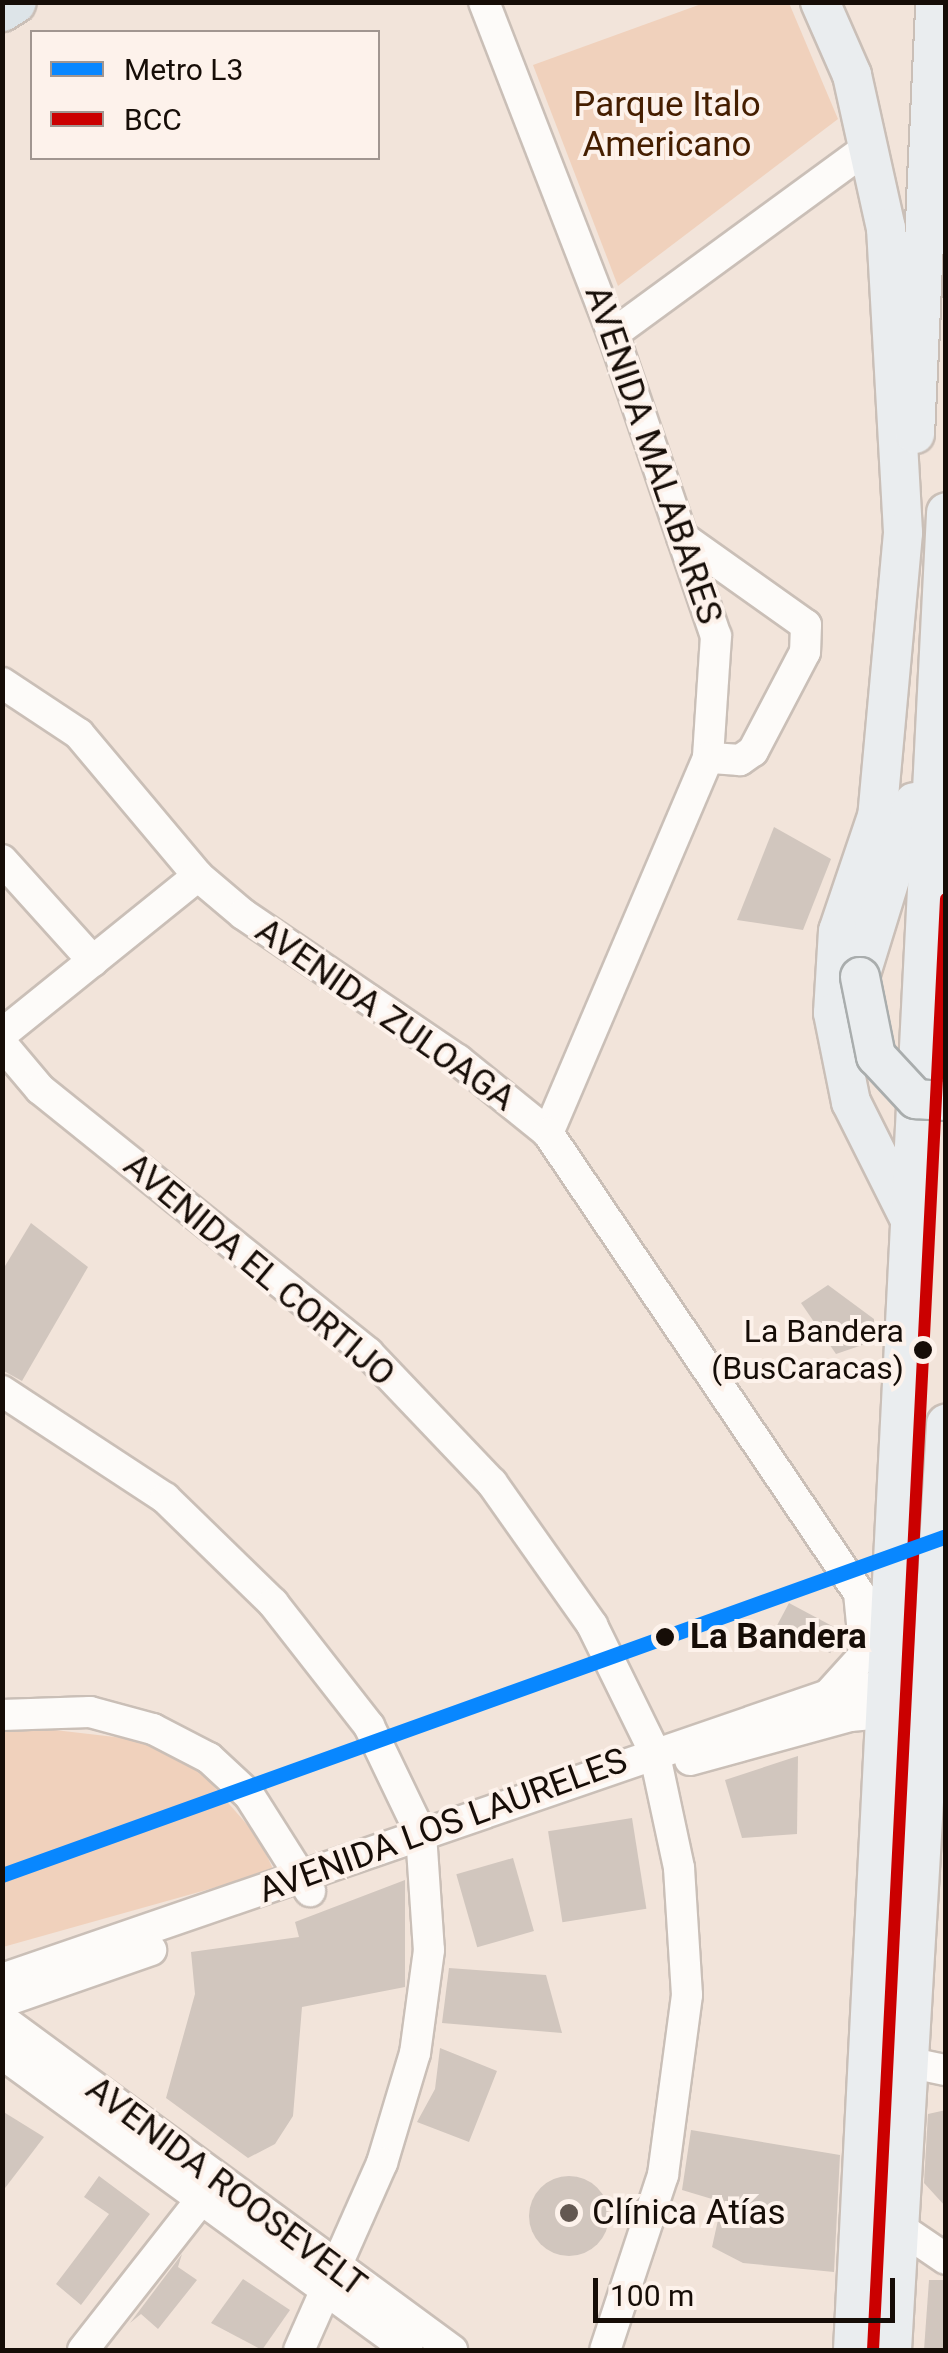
<!DOCTYPE html>
<html>
<head>
<meta charset="utf-8">
<style>
	body { margin:0 }
	#map { position:relative; width:948px; height:2353px; overflow:hidden; background:#f2e4da; font-family:Roboto,sans-serif }
	div>[style] { position:absolute }
	.green>* { inset:0; background:#f0d1bc }
	.building>* { inset:0; background:#d1c6be; transform-origin:0 0 }
	.round { border-radius:50% }
	.roads { filter:drop-shadow(2px 0 #cabfb7) drop-shadow(-2px 0 #cabfb7) drop-shadow(0 2px #cabfb7) drop-shadow(0 -2px #cabfb7) }
	.minor>* { height:30px; margin:-15px; padding:0 15px; transform-origin:15px; border-radius:15px; background:#fdfbf9 }
	.major>* { height:38px; margin:-19px; padding:0 19px; transform-origin:19px; border-radius:19px; background:#eaedef }
	.highway>* { height:42px; margin:-21px; padding:0 21px; transform-origin:21px; border-radius:21px; background:#dde4e8 }
	.bridges { filter:drop-shadow(2px 0 #a9adad) drop-shadow(-2px 0 #a9adad) drop-shadow(0 2px #a9adad) drop-shadow(0 -2px #a9adad) }
	.major-bridge>* { height:38px; margin:-19px; padding:0 19px; transform-origin:19px; border-radius:19px; background:#eaedef }
	.bus-1>* { height:12px; margin:-6px; padding:0 6px; transform-origin:6px; border-radius:6px; background:#cb0000 }
	.metro-1>* { height:15px; margin:-7.5px; padding:0 7.5px; transform-origin:7.5px; border-radius:7.5px; background:#0887ff }
	.dots>* { width:28px; height:28px; translate:-50% -50%; box-sizing:border-box; border:5px solid #fdf2eb; border-radius:50% }
	span { translate:-50% -50%; white-space:nowrap; text-align:center; line-height:1.15; -webkit-text-stroke:8px #fdf2eb; paint-order:stroke }
	.bus-label { font-size:32px; color:#160d07 }
	.right { translate:-100% -50%; text-align:right }
	.park-label { font-size:35px; color:#451e00 }
	.street-label { font-size:35px; color:#160d07 }
	.stop-label { font-size:35px; color:#160d07; font-weight:700 }
	.left { translate:0 -50%; text-align:left }
	.poi-label { font-size:35px; color:#160d07 }
	.frame { position:absolute; inset:0; border:5px solid #160d07; pointer-events:none }
	.legend { position:absolute; left:30px; top:30px; width:350px; height:130px; box-sizing:border-box; background:#fdf2eb; border:2px solid #a19690; margin:0; padding:12px 18px; list-style:none; font-size:30px; color:#160d07 }
	.legend li { display:flex; align-items:center; gap:20px; height:50px }
	.legend b { width:50px; border:2px solid #a19690 }
	.scale { position:absolute; left:593px; top:2278px; width:302px; height:45px; box-sizing:border-box; border:5px solid #160d07; border-top:0; padding-left:12px; font-size:30px; line-height:35px; white-space:nowrap; color:#160d07; -webkit-text-stroke:8px #fdf2eb; paint-order:stroke }
</style>
</head>
<body>
<div id="map">
	<div class="green">
		<div style="clip-path:polygon(704px 3px,789px 3px,838px 119px,618px 286px,533px 65px)"></div>
		<div style="clip-path:polygon(3px 1724px,158px 1742px,194px 1764px,258px 1837px,274px 1871px,3px 1947px)"></div>
	</div>
	<div class="building">
		<div style="clip-path:polygon(774px 827px,831px 859px,803px 930px,737px 920px)"></div>
		<div style="clip-path:polygon(31px 1223px,88px 1267px,22px 1381px,2px 1370px,2px 1271px)"></div>
		<div style="clip-path:polygon(828px 1285px,874px 1319px,874px 1341px,836px 1354px,801px 1303px)"></div>
		<div style="left:789px;top:1603px;width:60px;height:25px;rotate:28deg"></div>
		<div style="clip-path:polygon(798px 1756px,797px 1834px,742px 1838px,725px 1780px)"></div>
		<div style="left:632px;top:1818px;width:92px;height:85px;rotate:81deg"></div>
		<div style="left:513px;top:1858px;width:76px;height:59px;rotate:74deg"></div>
		<div style="clip-path:polygon(405px 1880px,405px 1987px,302px 2007px,293px 2116px,275px 2144px,248px 2158px,166px 2098px,195px 1994px,191px 1952px,299px 1937px,295px 1922px)"></div>
		<div style="clip-path:polygon(449px 1968px,546px 1975px,562px 2033px,442px 2023px)"></div>
		<div style="clip-path:polygon(440px 2048px,497px 2071px,469px 2142px,417px 2122px,435px 2089px)"></div>
		<div style="clip-path:polygon(946px 2110px,946px 2207px,924px 2183px,928px 2114px)"></div>
		<div style="clip-path:polygon(2px 2111px,44px 2137px,2px 2192px)"></div>
		<div style="clip-path:polygon(691px 2130px,840px 2155px,834px 2272px,743px 2263px,712px 2247px,722px 2202px,682px 2190px)"></div>
		<div class="round" style="left:529px;top:2176px;width:80px;height:80px"></div>
		<div style="clip-path:polygon(99px 2176px,150px 2214px,81px 2305px,56px 2284px,109px 2214px,84px 2197px)"></div>
		<div style="clip-path:polygon(182px 2254px,178px 2267px,197px 2280px,158px 2329px,141px 2314px,130px 2323px)"></div>
		<div style="clip-path:polygon(243px 2279px,290px 2310px,262px 2350px,211px 2323px)"></div>
		<div style="clip-path:polygon(929px 2280px,946px 2280px,946px 2350px,924px 2350px)"></div>
	</div>
	<div class="roads">
		<div class="minor">
			<div style="left:484px;top:2px;width:356px;rotate:68.8deg"></div>
			<div style="left:613px;top:334px;width:319px;rotate:71.2deg"></div>
			<div style="left:716px;top:636px;width:122px;rotate:93.8deg"></div>
			<div style="left:708px;top:758px;width:408px;rotate:113.1deg"></div>
			<div style="left:613px;top:334px;width:318px;rotate:-36.2deg"></div>
			<div style="left:682px;top:537px;width:152px;rotate:35.4deg"></div>
			<div style="left:806px;top:625px;width:27px;rotate:92deg"></div>
			<div style="left:805px;top:652px;width:112px;rotate:117.7deg"></div>
			<div style="left:753px;top:751px;width:16px;rotate:145deg"></div>
			<div style="left:740px;top:760px;width:32px;rotate:-176deg"></div>
			<div style="left:2px;top:683px;width:92px;rotate:33.5deg"></div>
			<div style="left:79px;top:734px;width:185px;rotate:50deg"></div>
			<div style="left:198px;top:876px;width:59px;rotate:40.2deg"></div>
			<div style="left:243px;top:914px;width:260px;rotate:34.2deg"></div>
			<div style="left:458px;top:1060px;width:116px;rotate:39deg"></div>
			<div style="left:548px;top:1133px;width:555px;rotate:55.94deg"></div>
			<div style="left:859px;top:1593px;width:61px;rotate:84.4deg"></div>
			<div style="left:865px;top:1654px;width:55px;rotate:132.1deg"></div>
			<div style="left:2px;top:860px;width:136px;rotate:48deg"></div>
			<div style="left:2px;top:1034px;width:252px;rotate:-38.9deg"></div>
			<div style="left:2px;top:1044px;width:59px;rotate:49.8deg"></div>
			<div style="left:40px;top:1089px;width:421px;rotate:38.8deg"></div>
			<div style="left:368px;top:1353px;width:180px;rotate:46.4deg"></div>
			<div style="left:492px;top:1483px;width:174px;rotate:54.8deg"></div>
			<div style="left:592px;top:1625px;width:140px;rotate:63.8deg"></div>
			<div style="left:654px;top:1751px;width:120px;rotate:77.9deg"></div>
			<div style="left:679px;top:1868px;width:127px;rotate:86.4deg"></div>
			<div style="left:687px;top:1995px;width:182px;rotate:97.6deg"></div>
			<div style="left:663px;top:2175px;width:184px;rotate:108.3deg"></div>
			<div style="left:2px;top:1391px;width:195px;rotate:33.3deg"></div>
			<div style="left:165px;top:1498px;width:151px;rotate:44.2deg"></div>
			<div style="left:273px;top:1603px;width:156px;rotate:52deg"></div>
			<div style="left:369px;top:1726px;width:120px;rotate:64.3deg"></div>
			<div style="left:421px;top:1834px;width:116px;rotate:86.1deg"></div>
			<div style="left:429px;top:1950px;width:104px;rotate:97.7deg"></div>
			<div style="left:415px;top:2053px;width:115px;rotate:106.7deg"></div>
			<div style="left:382px;top:2163px;width:205px;rotate:113.9deg"></div>
			<div style="left:2px;top:1715px;width:88px;rotate:-2deg"></div>
			<div style="left:90px;top:1712px;width:65px;rotate:15.1deg"></div>
			<div style="left:153px;top:1729px;width:63px;rotate:27.4deg"></div>
			<div style="left:209px;top:1758px;width:54px;rotate:42.8deg"></div>
			<div style="left:249px;top:1795px;width:114px;rotate:57.6deg"></div>
			<div style="left:690px;top:1760px;width:166px;rotate:-15.4deg"></div>
			<div style="left:850px;top:1716px;width:56px;rotate:-5.1deg"></div>
			<div style="left:2px;top:1979px;width:873px;rotate:-18.97deg"></div>
			<div style="left:828px;top:1695px;width:60px;rotate:-9.6deg"></div>
			<div style="left:887px;top:1685px;width:69px;rotate:35.5deg"></div>
			<div style="left:2px;top:2002px;width:158px;rotate:-19.2deg"></div>
			<div style="left:2px;top:2019px;width:559px;rotate:36.34deg"></div>
			<div style="left:2px;top:2054px;width:502px;rotate:36.09deg"></div>
			<div style="left:907px;top:2062px;width:40px;rotate:12deg"></div>
			<div style="left:899px;top:2227px;width:57px;rotate:34.2deg"></div>
			<div style="left:83px;top:2350px;width:206px;rotate:-51.9deg"></div>
		</div>
		<div class="major">
			<div style="left:820px;top:2px;width:80px;rotate:66.3deg"></div>
			<div style="left:852px;top:75px;width:157px;rotate:77.5deg"></div>
			<div style="left:886px;top:228px;width:305px;rotate:86.8deg"></div>
			<div style="left:903px;top:533px;width:284px;rotate:95.2deg"></div>
			<div style="left:877px;top:816px;width:121px;rotate:108.7deg"></div>
			<div style="left:838px;top:931px;width:82px;rotate:93.5deg"></div>
			<div style="left:833px;top:1013px;width:91px;rotate:78.6deg"></div>
			<div style="left:851px;top:1102px;width:134px;rotate:63.4deg"></div>
			<div style="left:915px;top:434px;width:432px;rotate:-87.3deg"></div>
			<div style="left:860px;top:977px;width:183px;rotate:-72.9deg"></div>
			<div style="left:853px;top:2350px;width:1840px;rotate:-87.1deg"></div>
			<div style="left:892px;top:2350px;width:928px;rotate:-86.66deg"></div>
		</div>
		<div class="highway">
			<div style="left:2px;top:10px;width:15px;rotate:-32deg"></div>
		</div>
	</div>
	<div class="bridges">
		<div class="major-bridge">
			<div style="left:860px;top:977px;width:81px;rotate:78.6deg"></div>
			<div style="left:876px;top:1056px;width:59px;rotate:47.1deg"></div>
			<div style="left:916px;top:1099px;width:30px;rotate:4deg"></div>
		</div>
	</div>
	<div class="bus-1">
		<div style="left:873px;top:2350px;width:1453px;rotate:-87.12deg"></div>
	</div>
	<div class="metro-1">
		<div style="left:2px;top:1875px;width:1003px;rotate:-19.75deg"></div>
	</div>
	<div class="dots">
		<div style="left:923px;top:1350px;background:#160d07"></div>
		<div style="left:665px;top:1637px;background:#160d07"></div>
		<div style="left:569px;top:2213px;background:#635851"></div>
	</div>
	<div class="bus-label">
		<span class="right" style="left:904px;top:1350px">La Bandera<br>(BusCaracas)</span>
	</div>
	<div class="park-label">
		<span style="left:667px;top:125px">Parque Italo<br>Americano</span>
	</div>
	<div class="street-label">
		<span style="left:653px;top:455px;rotate:71deg">AVENIDA MALABARES</span>
		<span style="left:385px;top:1015px;rotate:35deg">AVENIDA ZULOAGA</span>
		<span style="left:259px;top:1270px;rotate:40deg">AVENIDA EL CORTIJO</span>
		<span style="left:443px;top:1826px;rotate:-20deg">AVENIDA LOS LAURELES</span>
		<span style="left:226px;top:2187px;rotate:37deg">AVENIDA ROOSEVELT</span>
	</div>
	<div class="stop-label">
		<span class="left" style="left:690px;top:1637px">La Bandera</span>
	</div>
	<div class="poi-label">
		<span class="left" style="left:592px;top:2213px">Clínica Atías</span>
	</div>
	<div class="frame"></div>
	<ul class="legend">
	<li><b style="height:12px;background:#0887ff"></b>Metro L3</li>
	<li><b style="height:12px;background:#cb0000"></b>BCC</li>
	</ul>
	<div class="scale">100 m</div>
</div>
</body>
</html>
